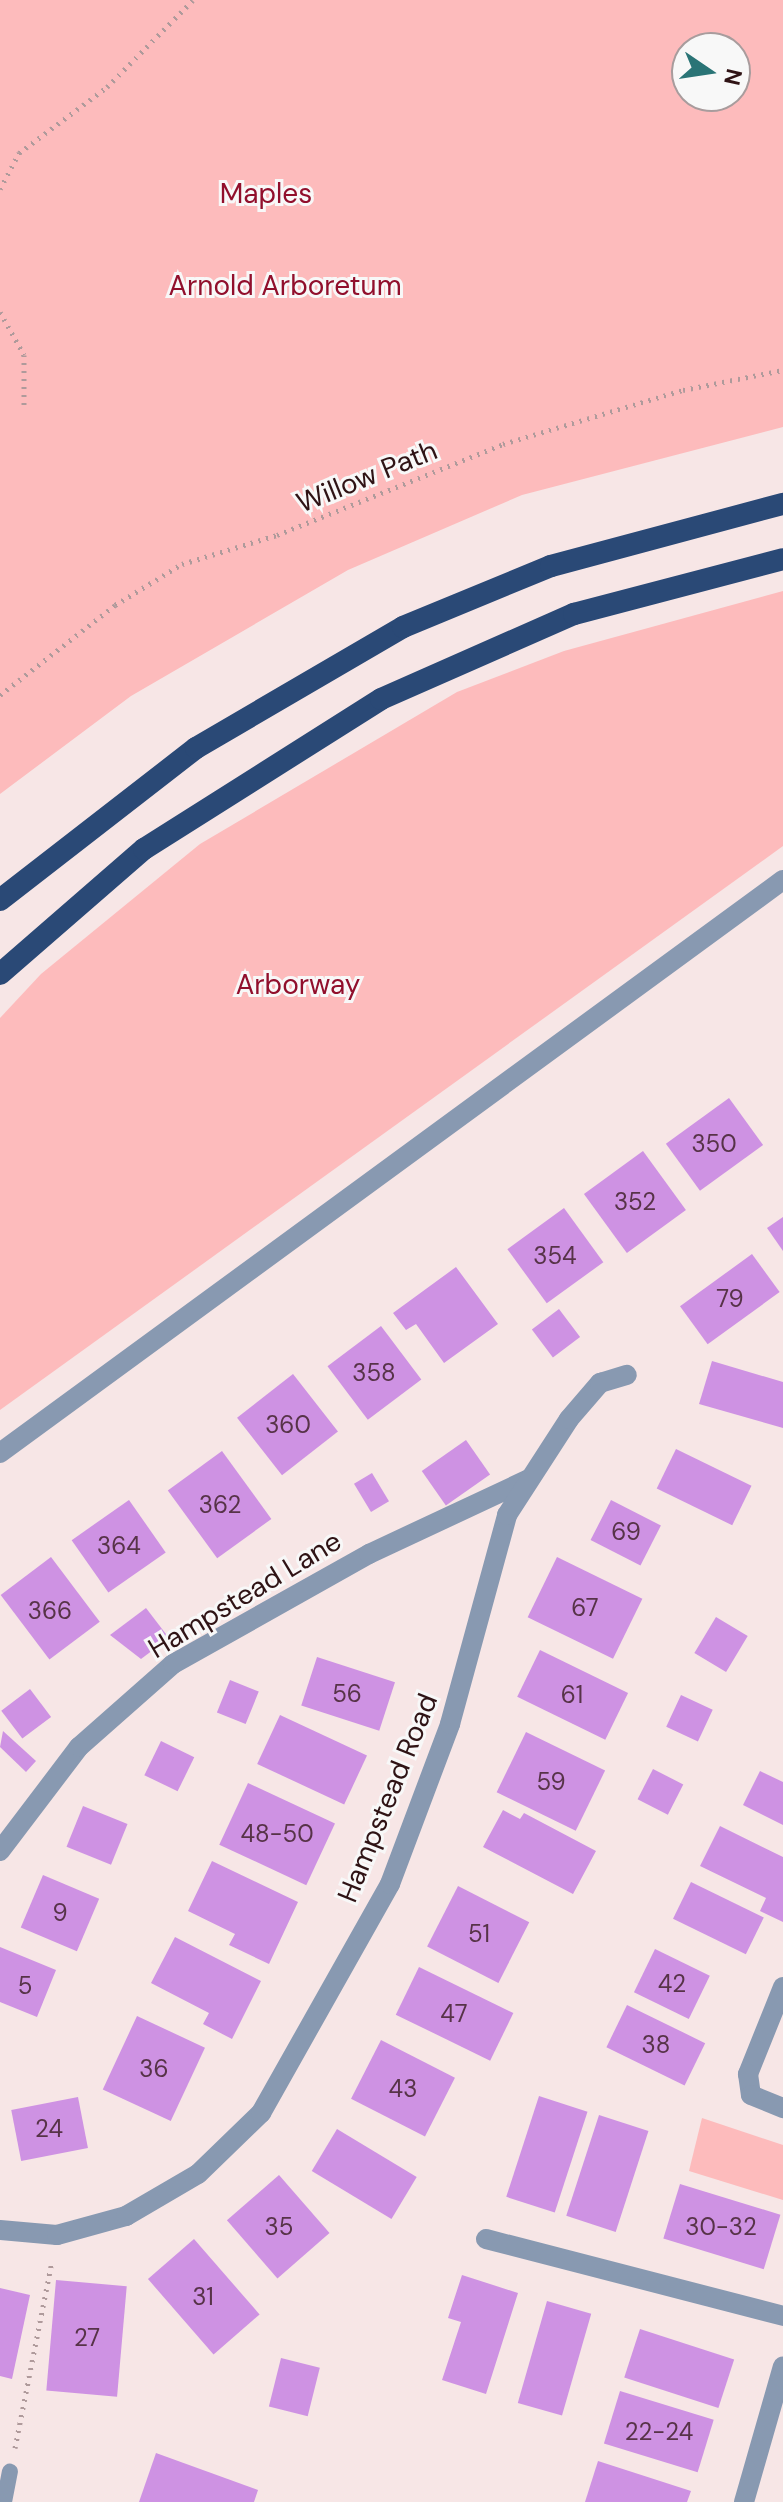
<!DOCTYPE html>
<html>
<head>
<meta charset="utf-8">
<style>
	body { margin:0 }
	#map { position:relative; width:783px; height:2502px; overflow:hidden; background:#f7e6e6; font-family:"DM Sans",sans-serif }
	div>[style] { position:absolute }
	.green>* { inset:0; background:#fdbbbc }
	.building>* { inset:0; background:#ce92e3; transform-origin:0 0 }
	.path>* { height:5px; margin-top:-2.5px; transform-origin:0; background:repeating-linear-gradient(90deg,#af9a9b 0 2px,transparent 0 8px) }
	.service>* { height:16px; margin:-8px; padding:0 8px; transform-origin:8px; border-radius:8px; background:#8899b1 }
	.minor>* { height:20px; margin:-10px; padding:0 10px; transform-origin:10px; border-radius:10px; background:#8899b1 }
	.trunk>* { height:22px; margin:-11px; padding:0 11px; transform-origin:11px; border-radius:11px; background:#2a4976 }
	span { translate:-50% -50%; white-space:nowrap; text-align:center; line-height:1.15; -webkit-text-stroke:6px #f8f8f8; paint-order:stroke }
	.number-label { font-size:24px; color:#573348 }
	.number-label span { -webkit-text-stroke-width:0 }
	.park-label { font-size:28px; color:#910f2c }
	.street-label { font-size:28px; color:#2f1315 }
	.north { position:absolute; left:671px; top:32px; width:80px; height:80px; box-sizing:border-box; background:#f8f8f8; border:2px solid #a89c9d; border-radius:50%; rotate:103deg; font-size:22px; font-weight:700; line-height:32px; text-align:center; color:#2f1315 }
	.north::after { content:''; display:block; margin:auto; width:28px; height:36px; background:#2a7476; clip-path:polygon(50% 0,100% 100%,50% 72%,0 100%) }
</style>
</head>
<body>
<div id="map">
	<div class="green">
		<div style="clip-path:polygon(evenodd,0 0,783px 0,783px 427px,522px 495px,348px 570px,131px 696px,0 794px,0 0,687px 48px,735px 48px,735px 96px,687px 96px,687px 48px)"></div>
		<div style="clip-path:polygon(783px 591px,783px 846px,0 1410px,0 1018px,41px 974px,200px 844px,457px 692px,564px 651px)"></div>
		<div style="clip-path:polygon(702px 2118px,783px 2145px,783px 2200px,689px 2171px)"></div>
	</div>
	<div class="building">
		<div style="left:729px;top:1098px;width:58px;height:78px;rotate:54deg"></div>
		<div style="left:643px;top:1151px;width:73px;height:73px;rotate:54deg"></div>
		<div style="left:564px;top:1208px;width:67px;height:70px;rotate:54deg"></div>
		<div style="clip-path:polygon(783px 1217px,783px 1251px,767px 1228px)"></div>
		<div style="left:752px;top:1254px;width:47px;height:89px;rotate:54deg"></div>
		<div style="clip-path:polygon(456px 1267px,498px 1324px,444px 1363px,416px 1324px,406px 1330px,393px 1313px)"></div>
		<div style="left:559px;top:1309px;width:35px;height:34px;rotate:53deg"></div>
		<div style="left:381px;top:1326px;width:67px;height:67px;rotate:53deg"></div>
		<div style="clip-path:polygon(712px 1361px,783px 1382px,783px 1428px,699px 1404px)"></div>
		<div style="left:293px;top:1374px;width:73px;height:71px;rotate:52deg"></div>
		<div style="left:466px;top:1440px;width:42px;height:54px;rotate:55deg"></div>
		<div style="left:676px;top:1449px;width:84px;height:44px;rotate:26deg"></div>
		<div style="left:222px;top:1451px;width:84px;height:67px;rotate:54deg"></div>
		<div style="left:372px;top:1473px;width:33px;height:21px;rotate:59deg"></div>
		<div style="left:129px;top:1500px;width:64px;height:70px;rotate:55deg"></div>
		<div style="left:611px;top:1500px;width:56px;height:45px;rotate:27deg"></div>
		<div style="left:51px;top:1557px;width:81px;height:63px;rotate:53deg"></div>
		<div style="left:557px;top:1557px;width:95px;height:67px;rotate:26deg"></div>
		<div style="clip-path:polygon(146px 1608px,169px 1638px,141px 1659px,110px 1635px)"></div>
		<div style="left:716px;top:1617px;width:37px;height:42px;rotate:31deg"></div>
		<div style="left:540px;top:1650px;width:98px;height:52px;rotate:26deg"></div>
		<div style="left:317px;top:1657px;width:82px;height:51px;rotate:18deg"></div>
		<div style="left:230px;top:1680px;width:31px;height:35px;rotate:22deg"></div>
		<div style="left:30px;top:1689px;width:35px;height:36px;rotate:53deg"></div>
		<div style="left:681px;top:1695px;width:35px;height:35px;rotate:25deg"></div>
		<div style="left:280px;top:1715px;width:96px;height:54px;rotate:25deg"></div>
		<div style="clip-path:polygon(3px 1731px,36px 1761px,26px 1772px,0 1747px)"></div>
		<div style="left:526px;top:1732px;width:88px;height:67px;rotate:26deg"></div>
		<div style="left:161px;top:1741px;width:37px;height:38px;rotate:26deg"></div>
		<div style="left:653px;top:1769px;width:34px;height:34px;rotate:27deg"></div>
		<div style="clip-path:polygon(760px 1771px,783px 1782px,783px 1825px,743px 1805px)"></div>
		<div style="left:248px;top:1783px;width:96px;height:68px;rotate:25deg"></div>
		<div style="left:83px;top:1806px;width:48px;height:44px;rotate:22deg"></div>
		<div style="clip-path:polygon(503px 1810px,520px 1819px,524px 1813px,596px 1851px,573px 1894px,483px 1847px)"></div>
		<div style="clip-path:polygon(720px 1826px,783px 1857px,783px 1922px,760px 1911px,766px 1898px,700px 1866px)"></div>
		<div style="clip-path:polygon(212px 1861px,298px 1902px,269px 1964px,229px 1945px,235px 1934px,188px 1911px)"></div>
		<div style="left:43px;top:1875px;width:61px;height:57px;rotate:23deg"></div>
		<div style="left:691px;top:1882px;width:81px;height:41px;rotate:26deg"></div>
		<div style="left:458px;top:1886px;width:80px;height:68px;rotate:27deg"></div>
		<div style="clip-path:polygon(175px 1937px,261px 1981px,232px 2039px,203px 2024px,209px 2013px,151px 1983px)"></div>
		<div style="clip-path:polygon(0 1947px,56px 1970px,37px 2017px,0 2002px)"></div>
		<div style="left:655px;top:1949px;width:61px;height:48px;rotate:26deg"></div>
		<div style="left:419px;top:1967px;width:105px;height:53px;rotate:26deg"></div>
		<div style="left:627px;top:2005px;width:87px;height:47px;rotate:26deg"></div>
		<div style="left:137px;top:2016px;width:75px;height:81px;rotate:25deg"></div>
		<div style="left:381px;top:2040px;width:83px;height:66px;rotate:27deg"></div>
		<div style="left:539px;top:2096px;width:51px;height:106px;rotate:18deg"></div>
		<div style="left:78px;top:2097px;width:52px;height:68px;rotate:79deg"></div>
		<div style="left:599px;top:2115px;width:52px;height:106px;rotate:18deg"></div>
		<div style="left:337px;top:2129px;width:93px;height:49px;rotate:31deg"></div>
		<div style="left:279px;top:2175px;width:77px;height:69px;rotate:49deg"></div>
		<div style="left:680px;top:2184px;width:105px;height:57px;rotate:17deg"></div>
		<div style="left:194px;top:2239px;width:100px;height:61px;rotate:49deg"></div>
		<div style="clip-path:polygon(462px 2275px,518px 2293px,486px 2394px,442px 2380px,461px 2322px,448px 2318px)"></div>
		<div style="left:56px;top:2280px;width:71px;height:111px;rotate:5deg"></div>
		<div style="clip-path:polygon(0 2288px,30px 2295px,12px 2379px,0 2376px)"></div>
		<div style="left:547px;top:2301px;width:46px;height:106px;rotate:16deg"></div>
		<div style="left:640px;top:2329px;width:99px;height:51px;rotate:18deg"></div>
		<div style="left:281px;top:2358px;width:40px;height:50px;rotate:14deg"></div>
		<div style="left:620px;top:2391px;width:98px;height:55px;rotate:17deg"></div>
		<div style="clip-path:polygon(156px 2453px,258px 2490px,254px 2502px,139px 2502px)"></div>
		<div style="clip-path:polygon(598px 2461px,691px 2491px,687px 2502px,585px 2502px)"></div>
	</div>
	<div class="path">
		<div style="left:0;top:189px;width:41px;rotate:-62.2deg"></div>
		<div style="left:19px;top:153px;width:110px;rotate:-36.9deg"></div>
		<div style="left:107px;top:87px;width:122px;rotate:-45.3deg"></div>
		<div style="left:0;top:312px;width:49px;rotate:60.8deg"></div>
		<div style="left:24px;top:355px;width:52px;rotate:90deg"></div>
		<div style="left:0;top:695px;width:146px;rotate:-38deg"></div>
		<div style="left:115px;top:605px;width:79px;rotate:-31.5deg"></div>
		<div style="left:182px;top:564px;width:99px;rotate:-17deg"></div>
		<div style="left:277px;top:535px;width:244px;rotate:-21.9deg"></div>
		<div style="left:503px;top:444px;width:188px;rotate:-16.7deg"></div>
		<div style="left:683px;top:390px;width:102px;rotate:-11.3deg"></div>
		<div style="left:15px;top:2448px;width:191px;rotate:-78.8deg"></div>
	</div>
	<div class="service">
		<div style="left:4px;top:2502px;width:31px;rotate:-79deg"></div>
	</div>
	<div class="minor">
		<div style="left:0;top:1453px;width:970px;rotate:-36.2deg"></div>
		<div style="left:0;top:1851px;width:131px;rotate:-52.8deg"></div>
		<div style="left:79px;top:1747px;width:125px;rotate:-41.4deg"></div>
		<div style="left:173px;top:1664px;width:225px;rotate:-29.3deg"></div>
		<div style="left:369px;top:1554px;width:177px;rotate:-25.1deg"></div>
		<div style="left:783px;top:1987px;width:94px;rotate:111.9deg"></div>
		<div style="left:748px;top:2074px;width:21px;rotate:82deg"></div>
		<div style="left:751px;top:2095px;width:35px;rotate:22deg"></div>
		<div style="left:0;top:2230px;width:57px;rotate:5deg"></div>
		<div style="left:57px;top:2235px;width:72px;rotate:-15.4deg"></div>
		<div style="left:126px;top:2216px;width:83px;rotate:-30.3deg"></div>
		<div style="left:198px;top:2174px;width:88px;rotate:-44.1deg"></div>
		<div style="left:261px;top:2113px;width:263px;rotate:-60.6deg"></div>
		<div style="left:390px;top:1884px;width:171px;rotate:-69.4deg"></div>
		<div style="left:450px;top:1724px;width:217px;rotate:-74.7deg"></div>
		<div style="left:507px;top:1515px;width:114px;rotate:-57.1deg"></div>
		<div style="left:569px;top:1419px;width:48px;rotate:-49.3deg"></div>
		<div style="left:600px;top:1383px;width:28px;rotate:-17deg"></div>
		<div style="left:486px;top:2239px;width:307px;rotate:14.5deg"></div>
		<div style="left:744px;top:2502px;width:141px;rotate:-74deg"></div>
	</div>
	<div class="trunk">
		<div style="left:0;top:900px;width:248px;rotate:-37.8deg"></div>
		<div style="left:196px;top:748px;width:240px;rotate:-30.3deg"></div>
		<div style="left:403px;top:627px;width:160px;rotate:-22.4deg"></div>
		<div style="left:551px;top:566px;width:240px;rotate:-15deg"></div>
		<div style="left:0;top:974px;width:191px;rotate:-41deg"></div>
		<div style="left:144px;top:849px;width:280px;rotate:-32.3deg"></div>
		<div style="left:381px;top:699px;width:211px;rotate:-23.8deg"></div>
		<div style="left:574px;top:614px;width:216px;rotate:-14.7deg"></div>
	</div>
	<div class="number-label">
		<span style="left:714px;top:1144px">350</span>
		<span style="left:635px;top:1202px">352</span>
		<span style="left:555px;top:1256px">354</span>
		<span style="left:730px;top:1299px">79</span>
		<span style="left:374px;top:1373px">358</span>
		<span style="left:288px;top:1425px">360</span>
		<span style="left:220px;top:1505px">362</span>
		<span style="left:626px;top:1532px">69</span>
		<span style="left:119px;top:1546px">364</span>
		<span style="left:585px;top:1608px">67</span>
		<span style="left:50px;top:1611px">366</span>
		<span style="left:347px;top:1694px">56</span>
		<span style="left:572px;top:1695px">61</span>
		<span style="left:551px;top:1782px">59</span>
		<span style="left:277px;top:1834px">48-50</span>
		<span style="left:60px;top:1913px">9</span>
		<span style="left:479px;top:1934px">51</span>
		<span style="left:672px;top:1984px">42</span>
		<span style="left:25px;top:1986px">5</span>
		<span style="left:454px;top:2014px">47</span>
		<span style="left:656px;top:2045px">38</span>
		<span style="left:154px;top:2069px">36</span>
		<span style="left:403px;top:2089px">43</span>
		<span style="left:49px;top:2129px">24</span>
		<span style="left:279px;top:2227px">35</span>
		<span style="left:721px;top:2227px">30-32</span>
		<span style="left:203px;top:2297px">31</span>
		<span style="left:87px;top:2338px">27</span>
		<span style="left:659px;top:2432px">22-24</span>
	</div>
	<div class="park-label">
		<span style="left:266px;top:194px">Maples</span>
		<span style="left:285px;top:286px">Arnold Arboretum</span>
		<span style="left:298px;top:985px">Arborway</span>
	</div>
	<div class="street-label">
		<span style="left:367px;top:477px;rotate:-22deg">Willow Path</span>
		<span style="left:245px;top:1595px;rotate:-31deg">Hampstead Lane</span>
		<span style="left:388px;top:1798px;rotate:-68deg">Hampstead Road</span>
	</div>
	<div class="north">N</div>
</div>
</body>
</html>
